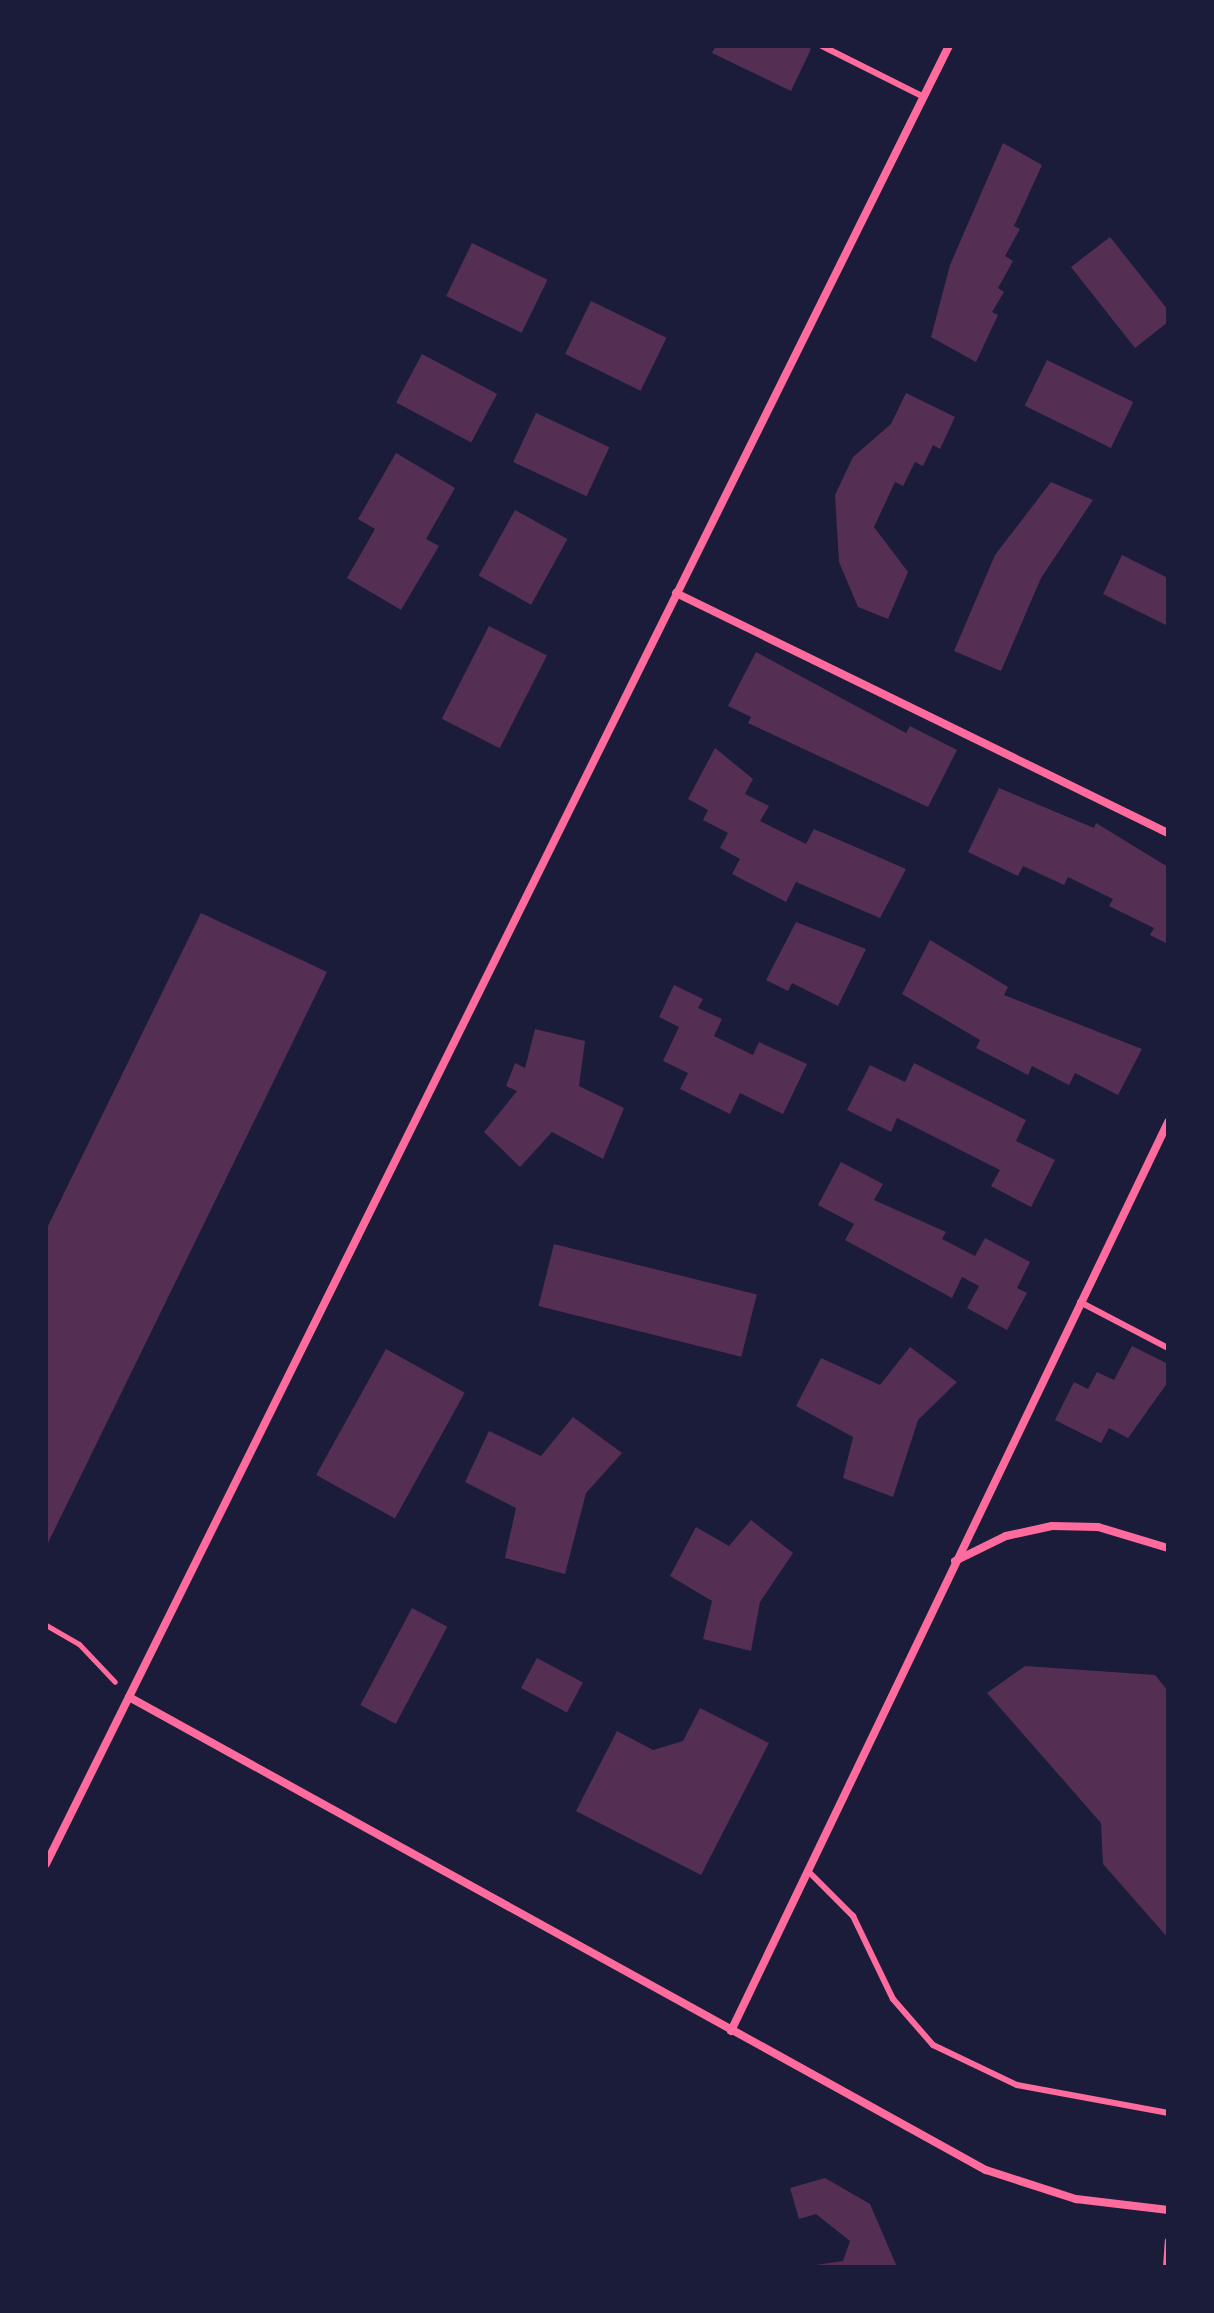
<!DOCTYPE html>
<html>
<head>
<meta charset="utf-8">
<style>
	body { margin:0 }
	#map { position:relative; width:1214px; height:2313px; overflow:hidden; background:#1b1b3a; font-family:"PT Sans",sans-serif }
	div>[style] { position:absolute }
	.building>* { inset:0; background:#542f53; transform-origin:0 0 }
	.path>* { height:5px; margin:-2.5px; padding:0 2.5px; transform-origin:2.5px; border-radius:2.5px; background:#ff6b9d }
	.service>* { height:6px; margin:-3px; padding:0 3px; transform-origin:3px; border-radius:3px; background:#ff6b9d }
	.minor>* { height:8px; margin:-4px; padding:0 4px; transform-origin:4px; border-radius:4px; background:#ff6b9d }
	span { translate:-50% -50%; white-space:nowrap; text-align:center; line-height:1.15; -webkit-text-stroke:7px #1b1b3a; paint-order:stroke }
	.frame { position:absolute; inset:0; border:48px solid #1b1b3a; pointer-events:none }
</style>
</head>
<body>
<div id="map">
	<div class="building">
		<div style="clip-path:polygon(716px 46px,805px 46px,811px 49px,791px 91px,712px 53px)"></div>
		<div style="clip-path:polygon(1003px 143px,1042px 165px,1014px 226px,1020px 229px,1005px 256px,1013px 261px,998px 288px,1004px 292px,992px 312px,998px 315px,976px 362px,931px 337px,950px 265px)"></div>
		<div style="clip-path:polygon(1110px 237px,1168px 310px,1168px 322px,1135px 348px,1071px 267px)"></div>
		<div style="left:472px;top:243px;width:84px;height:59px;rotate:26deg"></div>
		<div style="left:591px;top:301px;width:84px;height:59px;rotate:26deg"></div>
		<div style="left:422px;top:354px;width:85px;height:55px;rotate:28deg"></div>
		<div style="left:1047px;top:360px;width:96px;height:51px;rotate:26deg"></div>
		<div style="clip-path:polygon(906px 393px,955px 417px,940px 449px,933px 445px,923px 466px,915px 462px,903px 486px,895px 482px,874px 527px,908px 572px,888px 619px,858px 607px,839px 562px,835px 495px,853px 457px,891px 424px)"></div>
		<div style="left:536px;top:413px;width:81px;height:54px;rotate:25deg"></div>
		<div style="clip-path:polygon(396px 453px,455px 488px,426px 539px,439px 546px,401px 610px,347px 578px,375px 529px,358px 519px)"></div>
		<div style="clip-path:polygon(1051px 482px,1093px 500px,1041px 578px,1001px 671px,954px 651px,995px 555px)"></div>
		<div style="left:515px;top:510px;width:60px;height:75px;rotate:29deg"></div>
		<div style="clip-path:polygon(1122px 555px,1168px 578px,1168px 626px,1103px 594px)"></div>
		<div style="left:489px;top:626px;width:65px;height:104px;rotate:27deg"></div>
		<div style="clip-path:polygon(756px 652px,906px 733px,910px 726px,957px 750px,928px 807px,748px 723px,751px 717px,728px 706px)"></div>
		<div style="clip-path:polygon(715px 748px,753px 779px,745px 794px,769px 806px,760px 821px,806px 844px,814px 829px,906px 869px,880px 918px,796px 882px,786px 902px,732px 874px,740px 859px,720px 848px,728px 833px,703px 820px,708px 810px,688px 799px)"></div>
		<div style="clip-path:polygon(999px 788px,1094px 828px,1096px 823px,1168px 867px,1168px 944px,1150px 935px,1154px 928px,1109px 906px,1113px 899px,1068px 877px,1064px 885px,1023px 866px,1018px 876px,968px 852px)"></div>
		<div style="clip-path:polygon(201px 913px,327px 972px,46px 1547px,46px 1230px)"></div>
		<div style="clip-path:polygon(796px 922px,866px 949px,838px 1006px,792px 983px,788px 991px,766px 980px)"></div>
		<div style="clip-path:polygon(930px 940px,1008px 987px,1004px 995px,1142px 1049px,1118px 1095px,1075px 1073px,1069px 1085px,1032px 1066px,1028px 1075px,976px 1048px,980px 1040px,902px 994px)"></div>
		<div style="clip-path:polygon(674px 985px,703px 999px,698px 1008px,722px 1019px,714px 1036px,753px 1055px,759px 1042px,807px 1064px,783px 1114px,740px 1093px,730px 1114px,680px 1089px,688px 1073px,663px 1061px,679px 1027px,659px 1017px)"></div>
		<div style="clip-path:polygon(535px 1029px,585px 1041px,579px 1086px,624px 1108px,603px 1159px,552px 1132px,520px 1167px,484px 1132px,517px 1091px,506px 1086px,515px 1063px,525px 1068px)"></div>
		<div style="clip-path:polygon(914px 1063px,1026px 1120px,1016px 1141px,1055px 1160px,1031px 1207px,991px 1186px,1000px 1170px,897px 1118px,891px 1132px,847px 1110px,870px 1065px,905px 1082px)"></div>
		<div style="clip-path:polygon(841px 1162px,883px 1184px,874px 1200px,946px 1232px,942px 1239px,975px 1256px,985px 1238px,1030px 1262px,1017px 1288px,1027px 1293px,1007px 1330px,967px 1308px,979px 1286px,962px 1277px,952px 1298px,845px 1240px,854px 1224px,818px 1205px)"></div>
		<div style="left:554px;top:1244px;width:209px;height:64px;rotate:14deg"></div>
		<div style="clip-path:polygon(1132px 1346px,1168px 1364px,1168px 1382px,1128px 1438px,1109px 1428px,1101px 1443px,1055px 1420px,1074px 1382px,1088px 1389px,1097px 1372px,1114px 1380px)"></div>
		<div style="clip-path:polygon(910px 1347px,957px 1382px,918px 1420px,893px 1497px,843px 1478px,853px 1437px,796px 1406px,821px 1358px,880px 1385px)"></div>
		<div style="left:386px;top:1349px;width:90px;height:144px;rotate:29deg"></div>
		<div style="clip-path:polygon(573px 1417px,622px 1453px,586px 1493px,565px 1574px,505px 1558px,516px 1508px,465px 1482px,489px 1431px,541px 1456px)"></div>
		<div style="clip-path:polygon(751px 1520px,793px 1553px,760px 1602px,751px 1651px,703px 1639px,712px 1601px,670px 1576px,696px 1527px,729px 1546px)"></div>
		<div style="left:412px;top:1608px;width:40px;height:110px;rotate:28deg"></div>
		<div style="left:537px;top:1658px;width:52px;height:34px;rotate:28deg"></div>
		<div style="clip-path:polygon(1025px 1666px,1155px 1675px,1168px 1691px,1168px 1938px,1103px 1864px,1101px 1823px,987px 1693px)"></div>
		<div style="clip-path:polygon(700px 1708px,769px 1743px,701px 1875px,576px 1811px,617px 1731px,653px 1750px,683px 1741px)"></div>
		<div style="clip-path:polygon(825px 2178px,870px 2204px,897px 2267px,802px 2267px,843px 2261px,850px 2241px,816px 2214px,799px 2219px,790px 2188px)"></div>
	</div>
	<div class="path">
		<div style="left:46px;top:1625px;width:38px;rotate:30deg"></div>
		<div style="left:79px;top:1644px;width:52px;rotate:46.5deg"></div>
	</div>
	<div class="service">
		<div style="left:822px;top:46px;width:114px;rotate:26.6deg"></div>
		<div style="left:1080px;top:1302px;width:99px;rotate:27.6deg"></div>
		<div style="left:808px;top:1871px;width:64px;rotate:45deg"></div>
		<div style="left:853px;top:1916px;width:92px;rotate:64.3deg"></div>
		<div style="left:893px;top:1999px;width:61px;rotate:49deg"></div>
		<div style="left:933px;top:2045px;width:93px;rotate:25.5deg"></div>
		<div style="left:1017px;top:2085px;width:154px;rotate:10.5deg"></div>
		<div style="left:1166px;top:2267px;width:26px;rotate:-86deg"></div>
	</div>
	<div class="minor">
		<div style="left:676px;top:593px;width:547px;rotate:26deg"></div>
		<div style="left:955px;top:1561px;width:57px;rotate:-26.1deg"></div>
		<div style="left:1006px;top:1536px;width:47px;rotate:-12.3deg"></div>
		<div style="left:1052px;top:1526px;width:46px;rotate:1.2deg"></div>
		<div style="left:1098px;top:1527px;width:73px;rotate:16.7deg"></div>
		<div style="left:129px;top:1697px;width:979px;rotate:28.9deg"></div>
		<div style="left:986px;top:2170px;width:95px;rotate:17.9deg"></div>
		<div style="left:1076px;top:2199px;width:93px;rotate:6.8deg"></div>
		<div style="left:46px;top:1864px;width:2030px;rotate:-63.59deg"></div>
		<div style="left:731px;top:2031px;width:1009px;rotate:-64.32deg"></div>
	</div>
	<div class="frame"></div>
</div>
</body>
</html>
